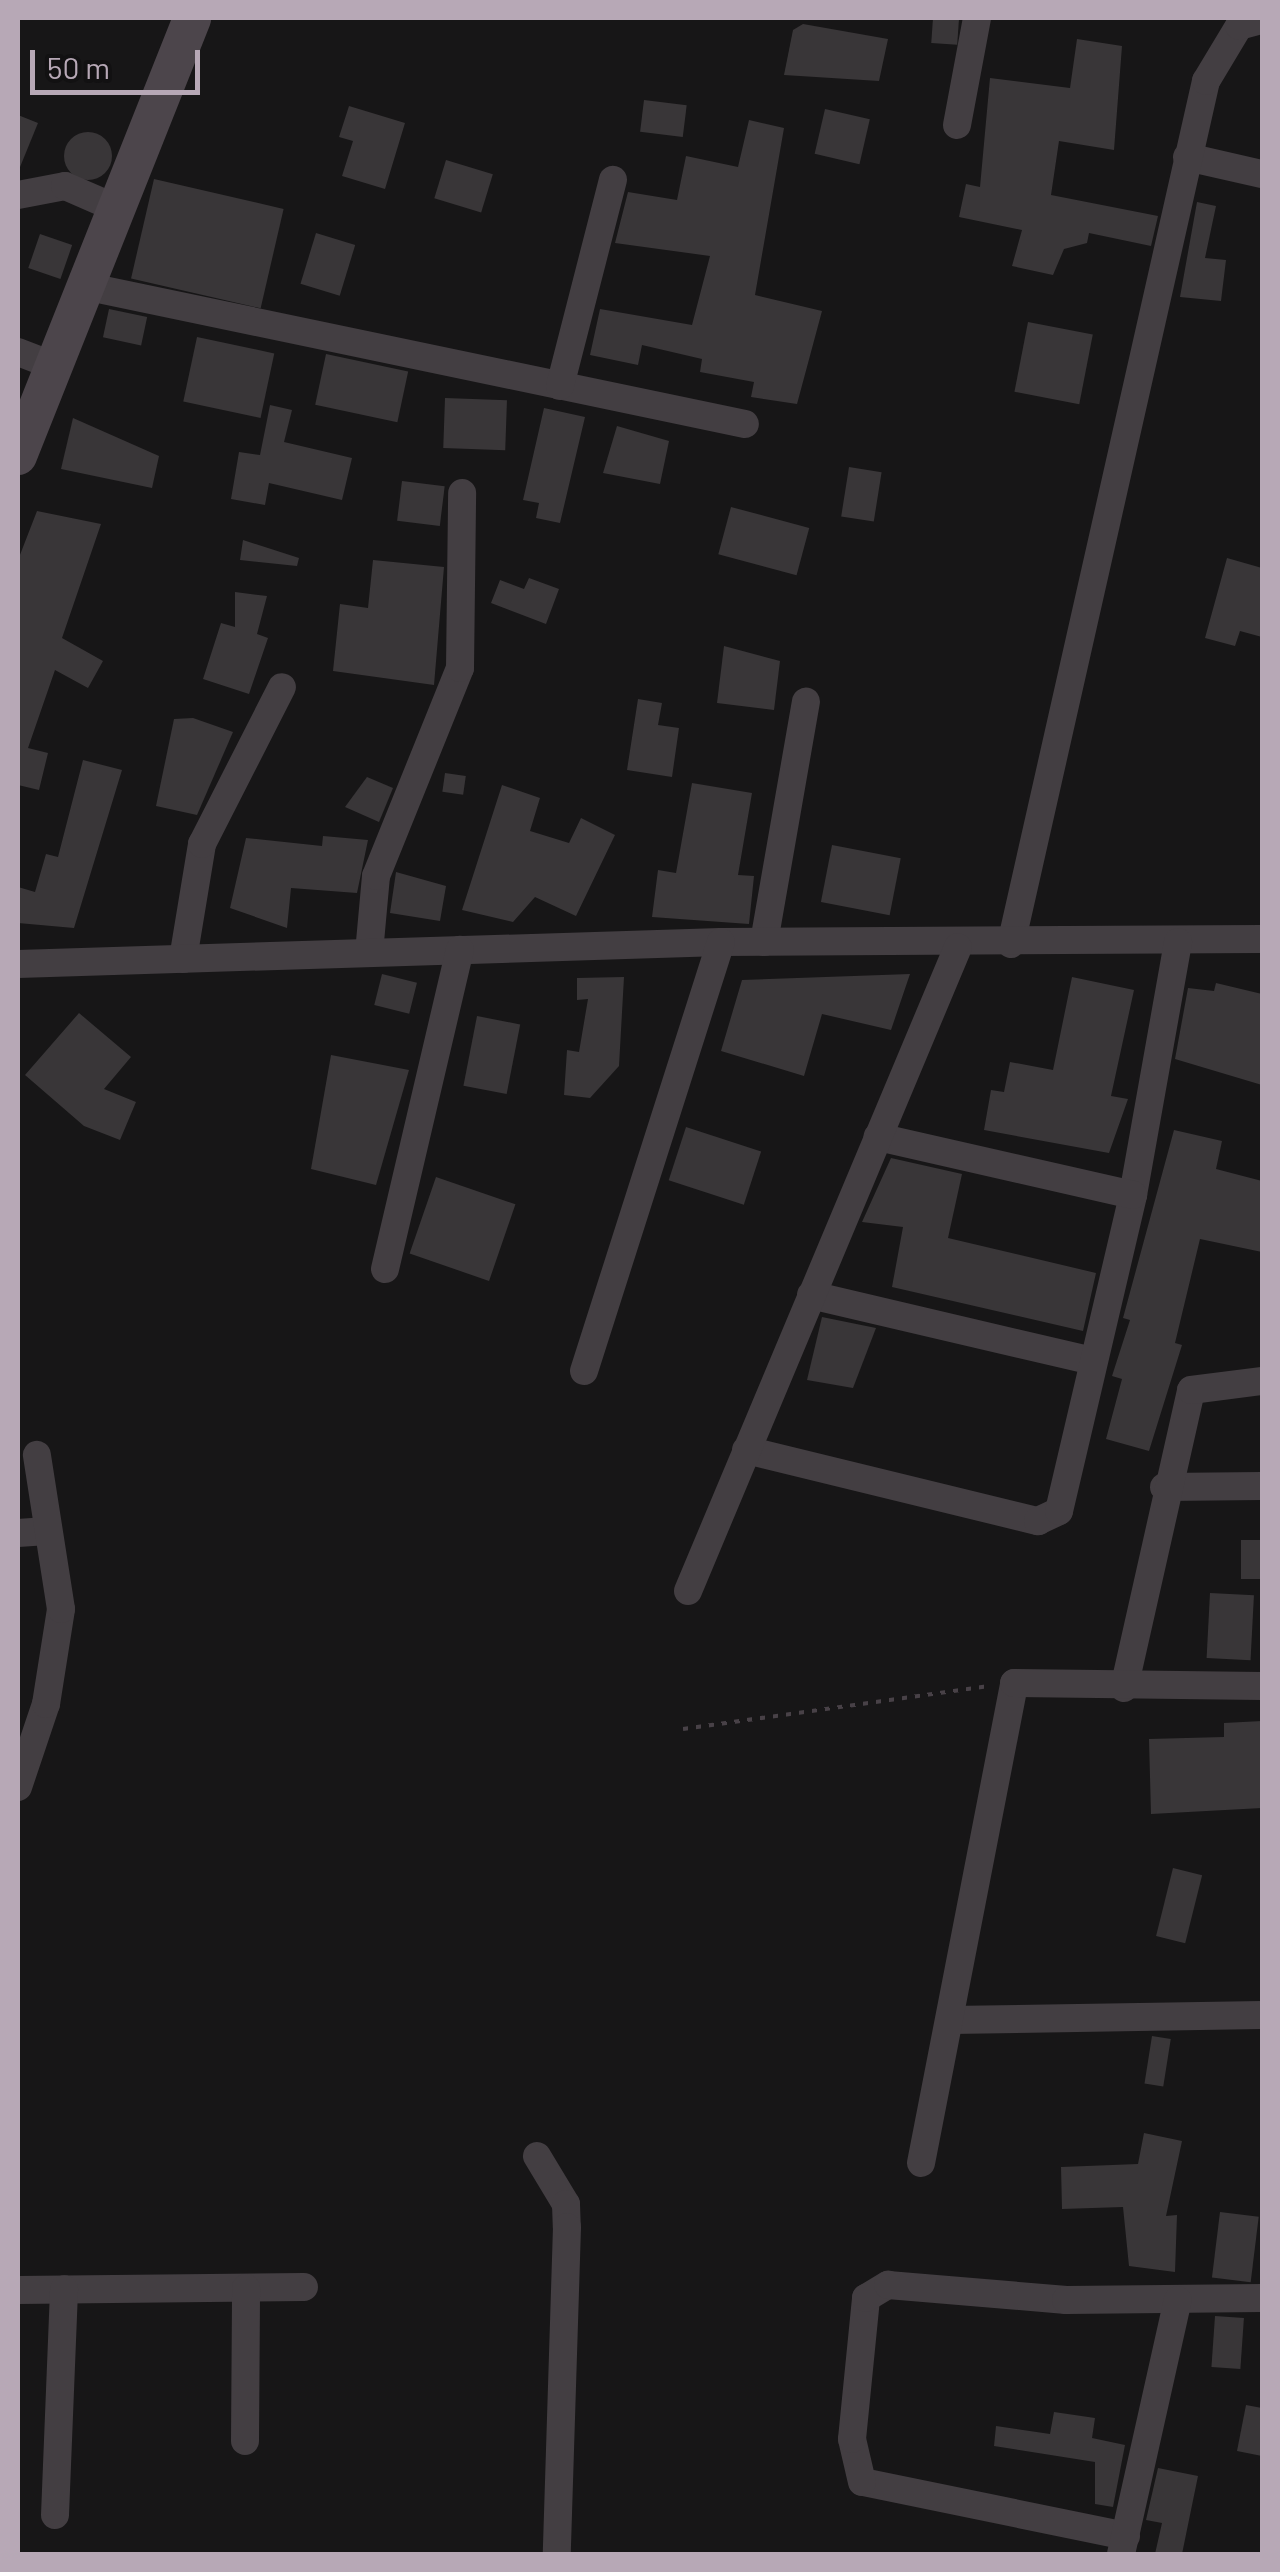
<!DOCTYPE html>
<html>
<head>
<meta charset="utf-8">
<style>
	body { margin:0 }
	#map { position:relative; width:1280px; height:2572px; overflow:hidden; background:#171617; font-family:Barlow,sans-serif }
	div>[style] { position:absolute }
	.building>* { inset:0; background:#393638; transform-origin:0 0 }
	.round { border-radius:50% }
	.path>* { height:4px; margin-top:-2px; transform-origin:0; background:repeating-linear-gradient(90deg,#484147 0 5px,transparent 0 13px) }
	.minor>* { height:28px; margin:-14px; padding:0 14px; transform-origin:14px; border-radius:14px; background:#433e42 }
	.secondary>* { height:38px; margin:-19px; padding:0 19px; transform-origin:19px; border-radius:19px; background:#4c454b }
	span { translate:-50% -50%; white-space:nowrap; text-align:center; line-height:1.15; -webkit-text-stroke:9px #121112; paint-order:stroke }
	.frame { position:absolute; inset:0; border:20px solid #b7a8b6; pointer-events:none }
	.scale { position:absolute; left:30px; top:50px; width:170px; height:45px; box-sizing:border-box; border:5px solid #b7a8b6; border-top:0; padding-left:12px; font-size:30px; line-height:35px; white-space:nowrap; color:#b7a8b6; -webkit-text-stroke:8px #121112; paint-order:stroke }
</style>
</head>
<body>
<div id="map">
	<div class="building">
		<div style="left:933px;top:18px;width:26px;height:25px;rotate:4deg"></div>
		<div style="clip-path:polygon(803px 24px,888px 39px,879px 81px,784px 75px,793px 30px)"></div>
		<div style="clip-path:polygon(1077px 39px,1122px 46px,1114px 150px,1059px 141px,1051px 195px,1158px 216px,1151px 246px,1089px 233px,1087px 243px,1064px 249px,1053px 275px,1012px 266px,1022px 230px,959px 217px,966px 184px,980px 187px,990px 78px,1070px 88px)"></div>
		<div style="left:644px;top:100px;width:43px;height:32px;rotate:7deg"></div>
		<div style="clip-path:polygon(349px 106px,405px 123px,385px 189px,342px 176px,353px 141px,339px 137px)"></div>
		<div style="left:825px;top:109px;width:46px;height:46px;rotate:13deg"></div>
		<div style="clip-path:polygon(18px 115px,38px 123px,18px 172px)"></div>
		<div style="clip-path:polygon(749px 120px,784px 128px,755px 295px,822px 311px,797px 404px,751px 397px,754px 382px,700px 372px,702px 359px,642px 345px,638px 365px,590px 355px,600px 309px,692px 325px,710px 256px,615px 243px,628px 192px,677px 200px,686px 156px,738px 167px)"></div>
		<div class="round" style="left:64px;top:132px;width:48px;height:48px"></div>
		<div style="left:446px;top:160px;width:49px;height:40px;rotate:17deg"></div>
		<div style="left:154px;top:179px;width:133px;height:102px;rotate:13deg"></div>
		<div style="clip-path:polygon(1197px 202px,1216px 206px,1205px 258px,1226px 260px,1221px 301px,1180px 297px)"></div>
		<div style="left:316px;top:233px;width:41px;height:53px;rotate:17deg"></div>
		<div style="left:40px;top:234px;width:34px;height:36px;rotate:19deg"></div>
		<div style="left:109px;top:309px;width:39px;height:29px;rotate:12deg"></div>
		<div style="left:1028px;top:322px;width:66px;height:71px;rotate:11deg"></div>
		<div style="left:197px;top:337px;width:79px;height:66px;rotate:12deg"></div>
		<div style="left:326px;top:354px;width:84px;height:52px;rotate:12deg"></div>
		<div style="left:445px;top:398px;width:62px;height:50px;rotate:2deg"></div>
		<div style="clip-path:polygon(270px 405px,292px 410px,284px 442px,352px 458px,342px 500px,269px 483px,265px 505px,231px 499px,239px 452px,260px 455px)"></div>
		<div style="clip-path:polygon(544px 408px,585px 417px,560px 523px,536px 518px,539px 503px,523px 500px)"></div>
		<div style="clip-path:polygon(73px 418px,159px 456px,152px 488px,61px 469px)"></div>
		<div style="clip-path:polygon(617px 426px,669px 441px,660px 484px,603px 473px)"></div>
		<div style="left:849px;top:467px;width:33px;height:50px;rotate:9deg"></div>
		<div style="left:402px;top:481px;width:43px;height:40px;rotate:7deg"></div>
		<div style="left:731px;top:507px;width:81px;height:49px;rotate:15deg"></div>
		<div style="clip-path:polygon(37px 511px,101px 524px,62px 638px,103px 661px,88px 688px,55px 670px,28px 748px,48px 753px,39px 790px,18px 785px,18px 560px)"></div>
		<div style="clip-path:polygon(243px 540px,299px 558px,297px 566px,240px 560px)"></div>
		<div style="clip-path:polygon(1227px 558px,1262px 568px,1262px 637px,1240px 631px,1235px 646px,1205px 638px)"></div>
		<div style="clip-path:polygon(373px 560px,444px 567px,434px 685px,333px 671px,340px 604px,368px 608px)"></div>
		<div style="clip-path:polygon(529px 578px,559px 589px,546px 624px,491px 603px,500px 580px,524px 589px)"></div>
		<div style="clip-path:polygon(235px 592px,267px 596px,257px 634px,268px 638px,249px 694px,203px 679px,221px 623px,235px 627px)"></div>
		<div style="clip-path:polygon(724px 646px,780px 661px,774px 710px,717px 703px)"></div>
		<div style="clip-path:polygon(638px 699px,662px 703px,658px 725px,679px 728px,672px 777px,627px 770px)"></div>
		<div style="clip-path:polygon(193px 718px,233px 732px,197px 815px,156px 806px,174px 719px)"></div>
		<div style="clip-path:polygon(83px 760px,122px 770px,74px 928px,18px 923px,18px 887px,35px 892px,46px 854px,58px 857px)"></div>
		<div style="left:445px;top:773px;width:21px;height:19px;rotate:8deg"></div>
		<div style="clip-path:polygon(367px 777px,393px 788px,379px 822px,345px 807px)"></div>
		<div style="clip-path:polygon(692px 783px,752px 793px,738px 875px,754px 876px,749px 924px,652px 917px,658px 870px,676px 873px)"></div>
		<div style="clip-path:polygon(502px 785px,540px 798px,530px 831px,569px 843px,581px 818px,615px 835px,576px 916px,535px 897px,513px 922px,462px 910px)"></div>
		<div style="clip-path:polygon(323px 836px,368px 840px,357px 893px,291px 888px,287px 928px,230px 908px,246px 838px,322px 846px)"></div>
		<div style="left:832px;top:845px;width:70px;height:58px;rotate:11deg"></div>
		<div style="clip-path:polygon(396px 872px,446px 886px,440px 921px,390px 913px)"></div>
		<div style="left:382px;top:974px;width:36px;height:32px;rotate:14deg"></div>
		<div style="clip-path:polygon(910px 974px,891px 1030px,822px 1014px,804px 1076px,721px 1051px,742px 980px)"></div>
		<div style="clip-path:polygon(624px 977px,619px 1066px,590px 1098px,564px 1095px,567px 1050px,579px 1052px,588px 999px,577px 1000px,577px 978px)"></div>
		<div style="clip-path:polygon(1072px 977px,1134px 990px,1111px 1096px,1128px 1099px,1109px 1153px,984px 1130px,991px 1090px,1004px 1092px,1010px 1062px,1053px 1070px)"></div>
		<div style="clip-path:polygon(1216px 983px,1262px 994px,1262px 1085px,1175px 1059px,1188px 988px,1214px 991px)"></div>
		<div style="clip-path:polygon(79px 1013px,131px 1057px,104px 1089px,136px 1102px,120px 1140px,84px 1126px,25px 1075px)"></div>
		<div style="left:477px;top:1016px;width:44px;height:71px;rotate:11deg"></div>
		<div style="clip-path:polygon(331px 1055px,409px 1070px,376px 1185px,311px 1169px)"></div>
		<div style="left:686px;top:1127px;width:79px;height:56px;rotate:18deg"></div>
		<div style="clip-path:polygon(1174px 1130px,1222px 1141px,1216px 1169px,1262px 1181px,1262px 1252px,1200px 1239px,1175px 1343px,1182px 1345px,1149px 1451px,1106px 1439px,1122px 1379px,1112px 1376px,1130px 1320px,1123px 1318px)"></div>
		<div style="clip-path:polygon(891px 1158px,962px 1174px,948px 1238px,1096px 1273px,1083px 1331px,892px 1287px,903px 1227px,862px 1222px)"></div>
		<div style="left:436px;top:1177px;width:84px;height:81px;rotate:19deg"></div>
		<div style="clip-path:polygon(822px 1317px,876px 1328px,853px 1388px,807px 1380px)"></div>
		<div style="left:1241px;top:1540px;width:21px;height:39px"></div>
		<div style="left:1210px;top:1593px;width:44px;height:65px;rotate:3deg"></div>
		<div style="clip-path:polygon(1262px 1721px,1262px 1808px,1151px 1814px,1149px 1739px,1224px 1737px,1224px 1723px)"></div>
		<div style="left:1173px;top:1868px;width:30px;height:70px;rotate:14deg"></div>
		<div style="left:1152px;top:2036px;width:19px;height:48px;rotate:9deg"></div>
		<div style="clip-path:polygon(1144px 2133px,1182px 2141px,1166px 2216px,1177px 2215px,1175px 2272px,1129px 2266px,1123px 2207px,1062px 2209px,1061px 2167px,1138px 2164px)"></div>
		<div style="left:1220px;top:2212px;width:39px;height:66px;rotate:7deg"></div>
		<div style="left:1215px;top:2316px;width:29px;height:51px;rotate:4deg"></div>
		<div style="clip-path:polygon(1246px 2405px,1262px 2408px,1262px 2456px,1237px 2451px)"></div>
		<div style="clip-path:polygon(1054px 2412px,1095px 2418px,1092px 2438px,1125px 2445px,1113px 2507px,1095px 2504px,1095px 2462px,994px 2446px,996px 2426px,1050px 2434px)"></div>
		<div style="clip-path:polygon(1158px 2468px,1198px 2476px,1182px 2554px,1155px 2554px,1162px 2523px,1146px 2520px)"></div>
	</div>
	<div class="path">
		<div style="left:683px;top:1729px;width:309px;rotate:-8deg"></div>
	</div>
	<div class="minor">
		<div style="left:957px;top:125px;width:109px;rotate:-79.4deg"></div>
		<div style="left:1187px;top:157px;width:77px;rotate:12.8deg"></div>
		<div style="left:18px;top:195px;width:48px;rotate:-10.8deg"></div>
		<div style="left:65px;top:186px;width:58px;rotate:23.5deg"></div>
		<div style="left:89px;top:287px;width:670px;rotate:11.8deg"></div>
		<div style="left:18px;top:352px;width:39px;rotate:21deg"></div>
		<div style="left:560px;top:386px;width:213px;rotate:-75.6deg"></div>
		<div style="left:764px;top:942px;width:244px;rotate:-80.1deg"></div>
		<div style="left:1011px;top:944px;width:885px;rotate:-77.27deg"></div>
		<div style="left:1206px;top:81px;width:64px;rotate:-59deg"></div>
		<div style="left:1239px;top:26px;width:24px;rotate:-15deg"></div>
		<div style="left:369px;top:953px;width:77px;rotate:-84.8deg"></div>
		<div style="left:376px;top:876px;width:224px;rotate:-68deg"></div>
		<div style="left:460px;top:668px;width:175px;rotate:-89.3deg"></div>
		<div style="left:183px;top:959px;width:117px;rotate:-80.6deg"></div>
		<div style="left:202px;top:844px;width:176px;rotate:-63deg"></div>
		<div style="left:18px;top:964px;width:703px;rotate:-1.79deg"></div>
		<div style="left:721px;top:942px;width:541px;rotate:-0.32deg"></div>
		<div style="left:1133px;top:1195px;width:257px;rotate:-79.9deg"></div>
		<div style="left:385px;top:1269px;width:328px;rotate:-76.8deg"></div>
		<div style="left:811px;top:1295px;width:289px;rotate:13.2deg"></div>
		<div style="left:584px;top:1371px;width:450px;rotate:-72.3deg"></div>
		<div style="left:746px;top:1450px;width:301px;rotate:13.7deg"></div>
		<div style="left:1038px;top:1521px;width:23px;rotate:-25deg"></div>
		<div style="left:1059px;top:1511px;width:325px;rotate:-76.8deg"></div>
		<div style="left:1133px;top:1195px;width:262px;rotate:-167.2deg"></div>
		<div style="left:1164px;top:1487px;width:98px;rotate:-0.6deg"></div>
		<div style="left:18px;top:1533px;width:29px;rotate:-4deg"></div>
		<div style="left:688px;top:1591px;width:698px;rotate:-67.25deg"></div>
		<div style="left:1124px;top:1688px;width:305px;rotate:-77.3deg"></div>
		<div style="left:1191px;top:1390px;width:72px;rotate:-7.2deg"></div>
		<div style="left:18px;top:1787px;width:88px;rotate:-71.4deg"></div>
		<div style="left:46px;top:1704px;width:96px;rotate:-81deg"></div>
		<div style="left:61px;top:1609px;width:156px;rotate:-98.9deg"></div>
		<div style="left:950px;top:2020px;width:312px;rotate:-0.9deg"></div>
		<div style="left:537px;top:2156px;width:56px;rotate:58.9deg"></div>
		<div style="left:566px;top:2204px;width:23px;rotate:88deg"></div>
		<div style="left:567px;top:2227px;width:327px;rotate:91.8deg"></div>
		<div style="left:921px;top:2163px;width:489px;rotate:-79deg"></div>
		<div style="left:1014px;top:1683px;width:248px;rotate:0.7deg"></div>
		<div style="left:18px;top:2290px;width:286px;rotate:-0.6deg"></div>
		<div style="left:245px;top:2441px;width:153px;rotate:-89.6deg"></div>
		<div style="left:55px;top:2515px;width:226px;rotate:-87.7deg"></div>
		<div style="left:1126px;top:2536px;width:269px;rotate:-168.4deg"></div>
		<div style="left:862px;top:2482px;width:44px;rotate:-103.1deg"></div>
		<div style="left:852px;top:2439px;width:142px;rotate:-84.3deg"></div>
		<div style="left:866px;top:2298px;width:26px;rotate:-31deg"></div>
		<div style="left:888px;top:2285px;width:179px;rotate:4.8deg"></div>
		<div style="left:1066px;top:2300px;width:196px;rotate:-0.6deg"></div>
		<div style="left:1121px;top:2554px;width:260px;rotate:-77.4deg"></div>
	</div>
	<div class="secondary">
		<div style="left:18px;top:456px;width:471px;rotate:-68.3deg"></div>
	</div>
	<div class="frame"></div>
	<div class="scale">50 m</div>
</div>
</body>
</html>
